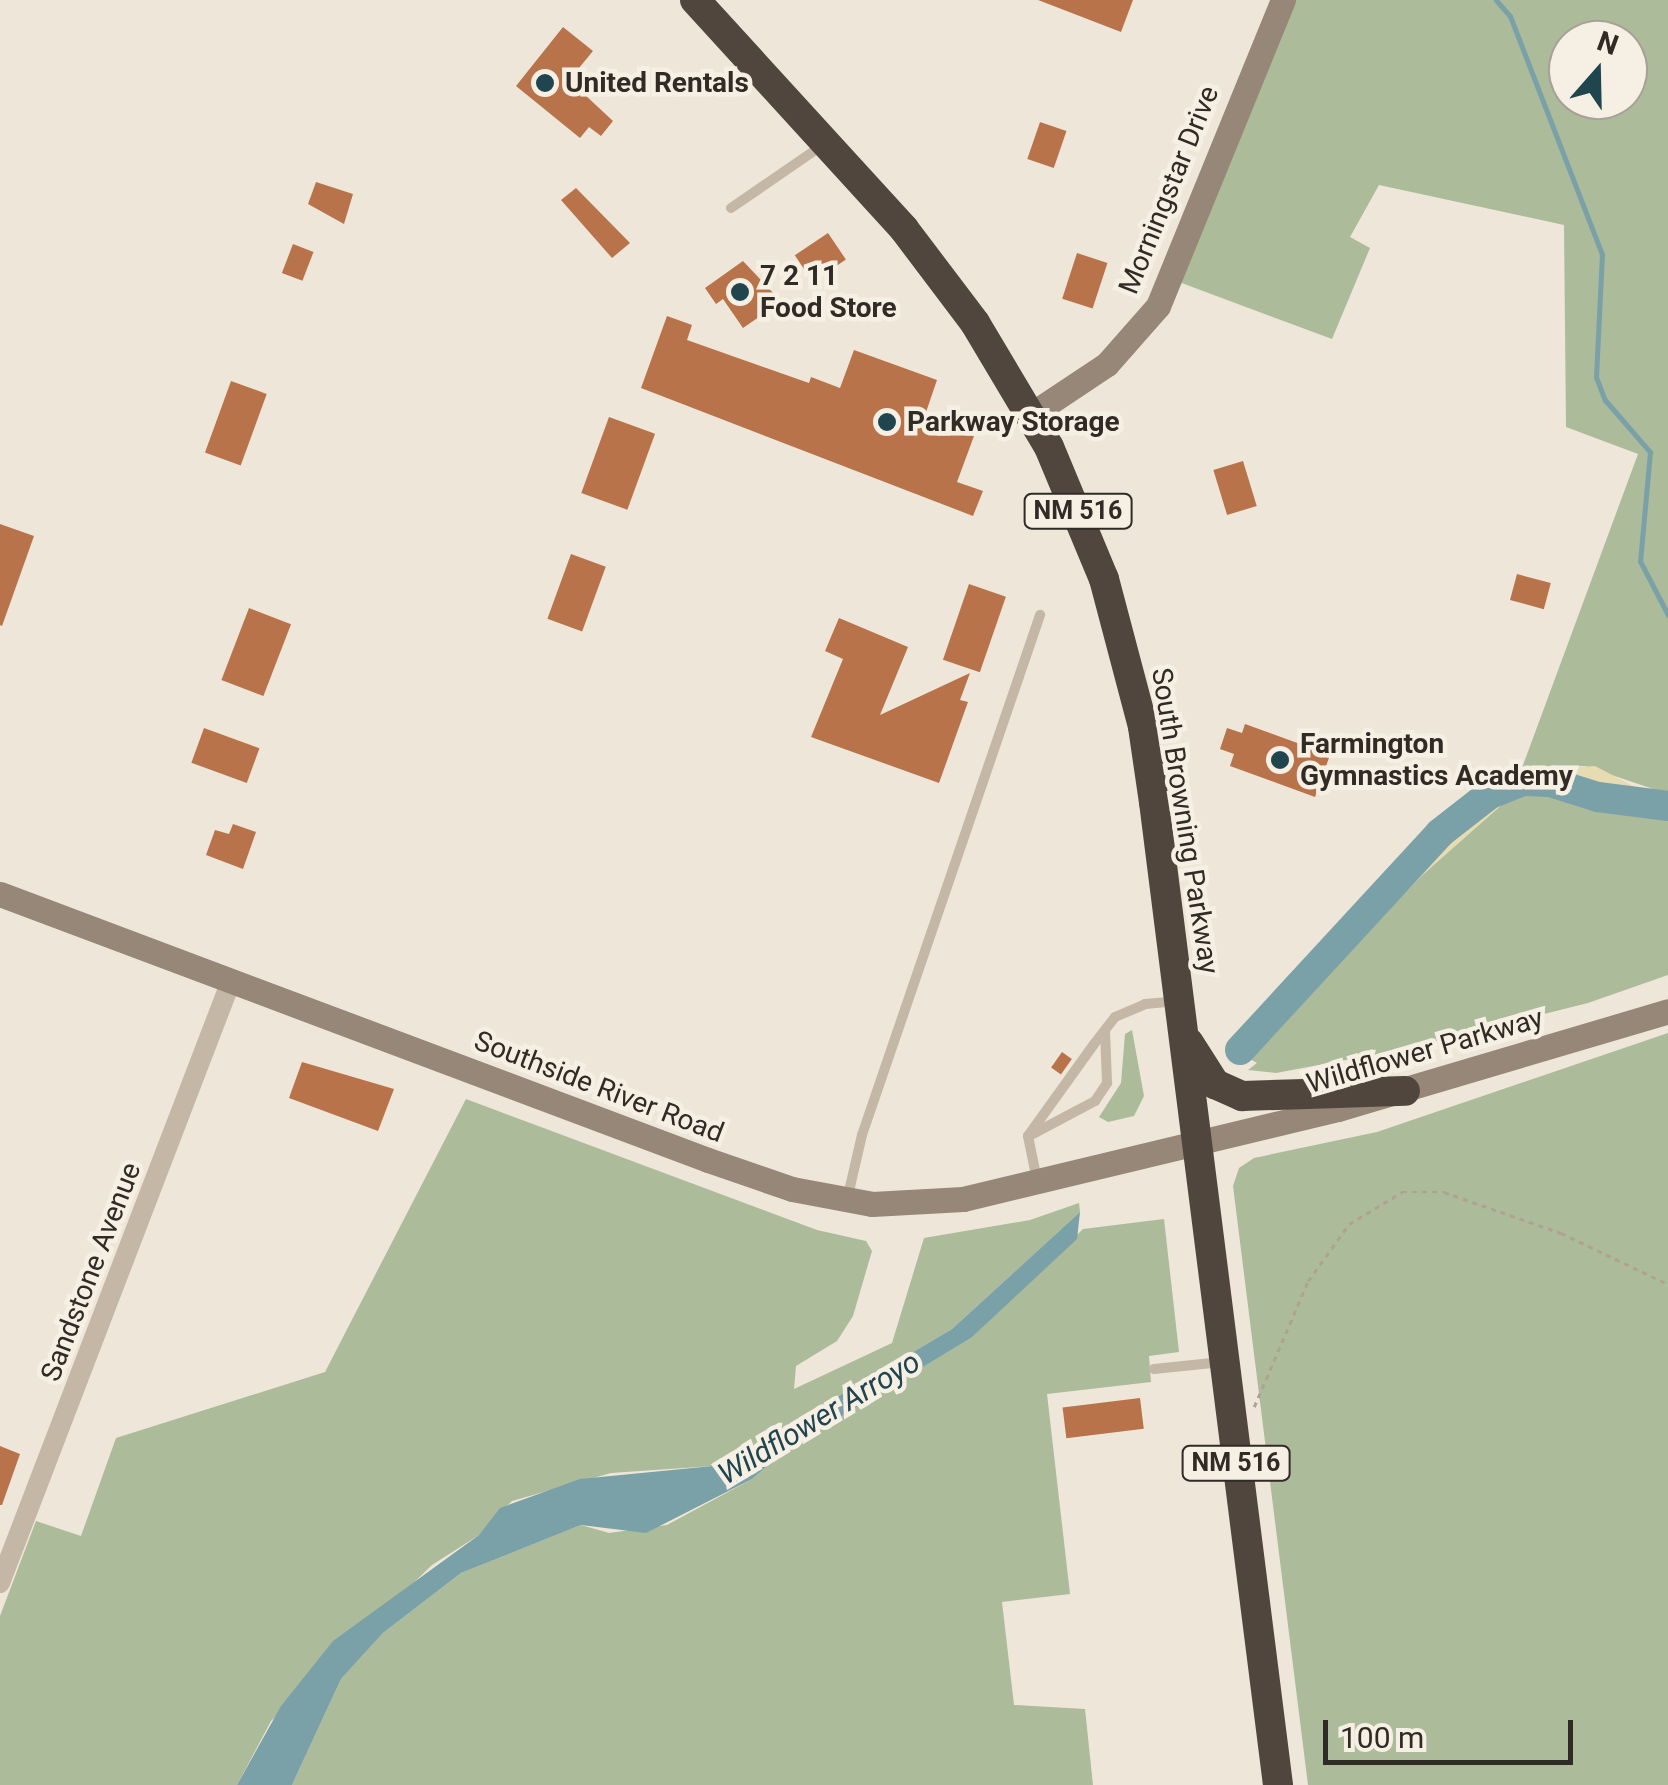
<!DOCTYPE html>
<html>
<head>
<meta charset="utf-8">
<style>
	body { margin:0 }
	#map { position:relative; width:1668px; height:1785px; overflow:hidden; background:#eee6d8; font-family:Roboto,sans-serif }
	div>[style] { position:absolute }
	.green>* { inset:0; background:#acbb9a }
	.sand>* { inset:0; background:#e7dbb1 }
	.water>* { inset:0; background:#7aa0a8 }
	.stream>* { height:5px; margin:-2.5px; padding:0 2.5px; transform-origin:2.5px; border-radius:2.5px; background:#7aa0a8 }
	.river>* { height:30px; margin:-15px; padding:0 15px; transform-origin:15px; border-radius:15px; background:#7aa0a8 }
	.building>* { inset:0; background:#b9734b; transform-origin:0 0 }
	.path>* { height:2.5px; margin-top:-1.25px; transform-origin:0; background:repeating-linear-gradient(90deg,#b0a290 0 5px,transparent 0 10px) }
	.lane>* { height:10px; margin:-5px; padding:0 5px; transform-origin:5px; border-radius:5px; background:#c4b7a6 }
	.street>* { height:20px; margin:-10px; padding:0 10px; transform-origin:10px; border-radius:10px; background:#c4b7a6 }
	.secondary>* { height:25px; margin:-12.5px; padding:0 12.5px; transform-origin:12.5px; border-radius:12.5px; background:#978778 }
	.highway>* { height:30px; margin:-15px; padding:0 15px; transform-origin:15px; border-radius:15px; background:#51463e }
	.dots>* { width:28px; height:28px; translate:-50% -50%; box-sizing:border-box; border:5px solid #f6f0e4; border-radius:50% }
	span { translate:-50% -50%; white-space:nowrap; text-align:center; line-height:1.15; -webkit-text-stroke:9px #f6f0e4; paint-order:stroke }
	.shield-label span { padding:2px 8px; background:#f6f0e4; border:2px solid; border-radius:8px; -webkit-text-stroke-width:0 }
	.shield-label { font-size:25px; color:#312b26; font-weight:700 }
	.poi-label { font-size:28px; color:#312b26; font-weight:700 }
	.left { translate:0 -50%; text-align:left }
	.street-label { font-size:28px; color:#312b26 }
	.water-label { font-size:30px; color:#20454e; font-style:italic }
	.north { position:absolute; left:1548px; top:20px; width:100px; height:100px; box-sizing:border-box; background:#f6f0e4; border:2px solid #a7a198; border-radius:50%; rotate:20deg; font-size:28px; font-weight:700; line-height:40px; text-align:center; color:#312b26 }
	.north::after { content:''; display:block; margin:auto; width:35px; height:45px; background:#20454e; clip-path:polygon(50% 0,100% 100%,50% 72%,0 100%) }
	.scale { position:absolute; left:1323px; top:1720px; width:250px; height:45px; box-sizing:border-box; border:5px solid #312b26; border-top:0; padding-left:12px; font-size:30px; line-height:35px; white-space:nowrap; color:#312b26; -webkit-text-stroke:8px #f6f0e4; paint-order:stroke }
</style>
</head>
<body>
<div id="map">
	<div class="green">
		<div style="clip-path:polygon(evenodd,1292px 0,1668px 0,1668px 794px,1585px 766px,1522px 768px,1638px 454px,1566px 427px,1564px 225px,1379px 185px,1350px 237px,1370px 248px,1332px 339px,1179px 282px,1292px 0,1568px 40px,1628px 40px,1628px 100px,1568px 100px,1568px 40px)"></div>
		<div style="clip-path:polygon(1539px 790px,1668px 817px,1668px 975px,1588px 1003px,1404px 1049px,1276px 1073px,1248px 1070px,1257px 1063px,1248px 1058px,1277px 1023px,1454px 843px,1498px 804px)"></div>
		<div style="clip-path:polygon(1132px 1030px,1144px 1096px,1134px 1116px,1108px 1122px,1099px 1117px,1121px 1083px,1125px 1034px)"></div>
		<div style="clip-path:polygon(1668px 1033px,1668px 1785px,1308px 1785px,1233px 1186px,1239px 1168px,1254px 1158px,1377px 1132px)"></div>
		<div style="clip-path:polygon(466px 1099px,817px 1230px,866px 1241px,872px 1251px,853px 1316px,837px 1341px,796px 1366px,794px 1389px,892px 1343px,924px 1238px,1030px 1220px,1079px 1203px,1080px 1212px,952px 1329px,736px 1457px,713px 1466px,611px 1473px,512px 1501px,479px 1535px,432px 1565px,271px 1721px,237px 1785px,0 1785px,0 1616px,36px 1521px,81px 1536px,116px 1438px,325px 1372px)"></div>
		<div style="clip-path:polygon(1164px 1219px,1179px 1352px,1149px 1356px,1151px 1382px,1047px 1394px,1070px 1594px,1002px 1602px,1014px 1705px,1085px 1709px,1093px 1785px,292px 1785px,341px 1679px,383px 1633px,461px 1573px,581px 1525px,609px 1533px,667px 1525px,752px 1479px,786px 1450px,971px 1338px,1083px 1229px)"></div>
	</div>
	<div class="sand">
		<div style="clip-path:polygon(1595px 766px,1639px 789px,1668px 794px,1668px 817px,1539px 790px,1513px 795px,1391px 903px,1248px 1058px,1230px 1049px,1241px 1029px,1353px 922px,1414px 843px,1457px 801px,1505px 772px)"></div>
	</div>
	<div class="water">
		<div style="clip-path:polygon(1080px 1212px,1077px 1239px,971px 1338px,786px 1450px,752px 1479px,646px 1533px,581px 1525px,461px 1573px,383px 1633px,341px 1679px,292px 1785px,237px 1785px,281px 1706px,333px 1641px,479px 1535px,500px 1508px,580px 1479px,713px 1466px,736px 1457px,952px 1329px)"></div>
	</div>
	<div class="stream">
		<div style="left:1496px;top:0;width:21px;rotate:49deg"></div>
		<div style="left:1510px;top:16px;width:255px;rotate:68.9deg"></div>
		<div style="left:1602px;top:254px;width:123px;rotate:92.8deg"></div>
		<div style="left:1596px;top:377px;width:25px;rotate:69deg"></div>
		<div style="left:1605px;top:400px;width:69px;rotate:49.1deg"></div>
		<div style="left:1650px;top:452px;width:109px;rotate:95.2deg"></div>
		<div style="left:1640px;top:561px;width:61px;rotate:62.6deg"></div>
	</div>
	<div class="river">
		<div style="left:1240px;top:1050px;width:295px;rotate:-47.3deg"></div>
		<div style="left:1440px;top:833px;width:63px;rotate:-38deg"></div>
		<div style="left:1490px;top:794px;width:35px;rotate:-22deg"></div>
		<div style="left:1522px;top:781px;width:28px;rotate:2deg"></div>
		<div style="left:1550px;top:782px;width:50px;rotate:17.4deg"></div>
		<div style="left:1598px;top:797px;width:71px;rotate:7.3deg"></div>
	</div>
	<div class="building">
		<div style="clip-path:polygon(1038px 0,1133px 0,1121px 32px)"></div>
		<div style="clip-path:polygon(563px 27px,593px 51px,569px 80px,613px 121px,601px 136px,589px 127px,580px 138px,516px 86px)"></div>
		<div style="left:1040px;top:122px;width:28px;height:39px;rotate:19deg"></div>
		<div style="clip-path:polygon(316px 182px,353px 194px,344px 224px,308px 204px)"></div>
		<div style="clip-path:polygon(576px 188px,630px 243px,612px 258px,561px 200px)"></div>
		<div style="left:828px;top:233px;width:32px;height:40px;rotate:56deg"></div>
		<div style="left:293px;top:244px;width:22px;height:31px;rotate:21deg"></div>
		<div style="left:1077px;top:253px;width:32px;height:48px;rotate:18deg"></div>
		<div style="clip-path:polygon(743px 261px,775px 295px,770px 299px,775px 306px,743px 328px,723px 299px,716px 304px,705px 288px)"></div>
		<div style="clip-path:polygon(667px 316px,692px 325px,687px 340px,809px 383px,811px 377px,840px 388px,854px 350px,937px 380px,924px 418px,974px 436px,957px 482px,983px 491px,973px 516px,641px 388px)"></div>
		<div style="left:231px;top:381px;width:38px;height:76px;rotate:20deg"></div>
		<div style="left:609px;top:417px;width:49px;height:81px;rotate:20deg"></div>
		<div style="left:1243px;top:461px;width:47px;height:31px;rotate:73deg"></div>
		<div style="clip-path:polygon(0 524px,34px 536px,2px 626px,0 625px)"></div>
		<div style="left:571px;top:554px;width:37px;height:69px;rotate:20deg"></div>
		<div style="left:1517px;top:574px;width:35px;height:27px;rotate:15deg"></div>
		<div style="left:969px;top:584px;width:39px;height:80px;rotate:19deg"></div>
		<div style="left:249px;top:608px;width:45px;height:77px;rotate:21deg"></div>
		<div style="clip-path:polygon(839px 618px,908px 647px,880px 715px,970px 673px,960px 700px,968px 702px,939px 783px,811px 737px,843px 659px,825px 651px)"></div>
		<div style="clip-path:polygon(1245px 724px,1330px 755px,1315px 797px,1230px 766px,1234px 754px,1220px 749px,1227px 728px,1242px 733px)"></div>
		<div style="left:204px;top:728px;width:59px;height:37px;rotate:20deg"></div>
		<div style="clip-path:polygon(233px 824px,256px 832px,243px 869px,206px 855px,215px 830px,229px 834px)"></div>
		<div style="left:1062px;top:1052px;width:12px;height:19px;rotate:35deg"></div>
		<div style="clip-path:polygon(302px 1062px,394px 1089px,378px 1131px,289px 1098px)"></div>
		<div style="left:1140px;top:1398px;width:31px;height:78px;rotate:83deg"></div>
		<div style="clip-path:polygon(0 1446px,20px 1454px,2px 1505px,0 1505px)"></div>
	</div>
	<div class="path">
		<div style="left:1254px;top:1407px;width:137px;rotate:-66.8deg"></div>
		<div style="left:1308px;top:1281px;width:70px;rotate:-54.3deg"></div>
		<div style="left:1349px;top:1224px;width:62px;rotate:-31.1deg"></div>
		<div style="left:1402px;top:1192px;width:42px"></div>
		<div style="left:1444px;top:1192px;width:124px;rotate:19.3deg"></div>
		<div style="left:1561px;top:1233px;width:119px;rotate:25.5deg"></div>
	</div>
	<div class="lane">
		<div style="left:731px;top:208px;width:113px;rotate:-34.5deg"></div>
		<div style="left:1029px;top:1136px;width:75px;rotate:-27.9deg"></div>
		<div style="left:1095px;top:1101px;width:22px;rotate:-56deg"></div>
		<div style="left:1107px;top:1083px;width:52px;rotate:-92.2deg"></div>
		<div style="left:1037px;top:1180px;width:45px;rotate:-101.6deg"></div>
		<div style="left:1028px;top:1136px;width:113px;rotate:-54.3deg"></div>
		<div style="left:1094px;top:1044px;width:34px;rotate:-52deg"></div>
		<div style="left:1115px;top:1017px;width:33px;rotate:-23deg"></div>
		<div style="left:1145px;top:1004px;width:33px;rotate:-5deg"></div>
		<div style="left:847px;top:1200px;width:67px;rotate:-77deg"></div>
		<div style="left:862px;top:1135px;width:550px;rotate:-71.1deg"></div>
		<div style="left:1154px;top:1369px;width:68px;rotate:-5.9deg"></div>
	</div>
	<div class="street">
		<div style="left:0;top:1583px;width:645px;rotate:-69.01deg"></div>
	</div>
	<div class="secondary">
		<div style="left:1032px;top:414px;width:90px;rotate:-33.7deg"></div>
		<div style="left:1107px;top:364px;width:77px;rotate:-48.7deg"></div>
		<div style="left:1158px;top:306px;width:331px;rotate:-67.8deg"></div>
		<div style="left:0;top:894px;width:756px;rotate:20.59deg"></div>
		<div style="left:708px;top:1160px;width:89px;rotate:19deg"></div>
		<div style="left:792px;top:1189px;width:81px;rotate:10.6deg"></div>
		<div style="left:872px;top:1204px;width:91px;rotate:-3.1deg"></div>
		<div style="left:963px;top:1199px;width:386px;rotate:-13.5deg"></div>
		<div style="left:1338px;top:1109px;width:344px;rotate:-16.5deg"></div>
	</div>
	<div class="highway">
		<div style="left:695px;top:0;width:310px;rotate:47.6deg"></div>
		<div style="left:904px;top:229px;width:118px;rotate:52.9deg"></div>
		<div style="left:975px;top:323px;width:144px;rotate:59.2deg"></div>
		<div style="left:1049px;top:447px;width:143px;rotate:67.4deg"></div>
		<div style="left:1104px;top:579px;width:153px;rotate:75.2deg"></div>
		<div style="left:1143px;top:727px;width:76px;rotate:81.7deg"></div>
		<div style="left:1154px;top:802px;width:991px;rotate:82.81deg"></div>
		<div style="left:1189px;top:1043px;width:49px;rotate:57.6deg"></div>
		<div style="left:1215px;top:1084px;width:30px;rotate:24deg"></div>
		<div style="left:1242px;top:1096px;width:163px;rotate:-1.8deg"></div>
	</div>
	<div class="dots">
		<div style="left:545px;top:83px;background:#20454e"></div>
		<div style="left:740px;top:292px;background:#20454e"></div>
		<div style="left:887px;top:422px;background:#20454e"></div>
		<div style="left:1280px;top:760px;background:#20454e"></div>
	</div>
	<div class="shield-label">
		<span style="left:1078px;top:511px">NM 516</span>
		<span style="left:1236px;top:1463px">NM 516</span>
	</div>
	<div class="poi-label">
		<span class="left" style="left:565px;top:83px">United Rentals</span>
		<span class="left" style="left:760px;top:292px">7 2 11<br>Food Store</span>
		<span class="left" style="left:907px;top:422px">Parkway Storage</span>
		<span class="left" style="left:1300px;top:760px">Farmington<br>Gymnastics Academy</span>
	</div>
	<div class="street-label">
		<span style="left:1169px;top:190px;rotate:-68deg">Morningstar Drive</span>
		<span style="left:1185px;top:821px;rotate:81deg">South Browning Parkway</span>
		<span style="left:1425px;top:1051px;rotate:-16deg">Wildflower Parkway</span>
		<span style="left:599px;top:1087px;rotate:21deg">Southside River Road</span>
		<span style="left:91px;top:1272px;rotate:-69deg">Sandstone Avenue</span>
	</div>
	<div class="water-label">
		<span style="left:819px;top:1418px;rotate:-31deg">Wildflower Arroyo</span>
	</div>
	<div class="north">N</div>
	<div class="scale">100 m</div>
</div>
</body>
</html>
